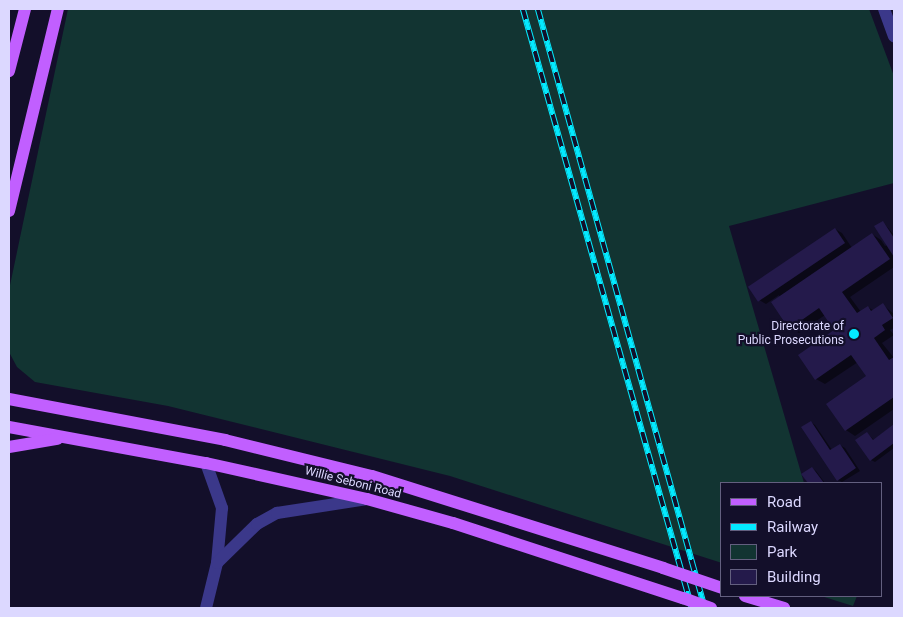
<!DOCTYPE html>
<html>
<head>
<meta charset="utf-8">
<style>
	body { margin:0 }
	#map { position:relative; width:903px; height:617px; overflow:hidden; background:#130f2a; font-family:Roboto,sans-serif }
	div>[style] { position:absolute }
	.green>* { inset:0; background:#123432 }
	.shadow>* { inset:0; background:#0007 }
	.building>* { inset:0; background:#241a4b; transform-origin:0 0 }
	.minor>* { height:12px; margin:-6px; padding:0 6px; transform-origin:6px; border-radius:6px; background:#3b388a }
	.major>* { height:12px; margin:-6px; padding:0 6px; transform-origin:6px; border-radius:6px; background:#c15fff }
	.rail>* { height:5.5px; margin-top:-2.75px; transform-origin:0; background:repeating-linear-gradient(90deg,#130f2a 0 11px,#04e9ff 0 22px); box-sizing:border-box; border-block:1px solid #04e9ff }
	.major-bridge>* { height:12px; margin:-6px; padding:0 6px; transform-origin:6px; border-radius:6px; background:#c15fff }
	.dots>* { width:14px; height:14px; translate:-50% -50%; box-sizing:border-box; border:2px solid #130f2a; border-radius:50% }
	span { translate:-50% -50%; white-space:nowrap; text-align:center; line-height:1.15; -webkit-text-stroke:4.5px #130f2a; paint-order:stroke }
	.poi-label { font-size:12px; color:#dcd8ff }
	.right { translate:-100% -50%; text-align:right }
	.street-label { font-size:12px; color:#dcd8ff }
	.frame { position:absolute; inset:0; border:10px solid #dcd8ff; pointer-events:none }
	.legend { position:absolute; left:720px; top:482px; width:162px; height:115px; box-sizing:border-box; background:#130f2a; border:1px solid #635f7f; margin:0; padding:6px 9px; list-style:none; font-size:15px; color:#dcd8ff }
	.legend li { display:flex; align-items:center; gap:10px; height:25px }
	.legend b { width:25px; border:1px solid #635f7f }
</style>
</head>
<body>
<div id="map">
	<div class="green">
		<div style="clip-path:polygon(68px 9px,869px 9px,894px 76px,894px 183px,729px 226px,804px 483px,722px 483px,722px 563px,450px 476px,168px 406px,35px 382px,17px 367px,9px 352px,9px 290px)"></div>
		<div style="clip-path:polygon(821px 596px,857px 596px,853px 606px)"></div>
	</div>
	<div class="shadow">
		<div style="clip-path:polygon(883px 222px,894px 235px,894px 267px,850px 297px,861px 312px,868px 307px,874px 311px,883px 305px,894px 314px,894px 328px,890px 330px,894px 335px,882px 343px,894px 358px,894px 409px,855px 436px,846px 430px,867px 376px,858px 362px,825px 384px,816px 379px,800px 355px,836px 331px,825px 315px,799px 333px,790px 328px,779px 295px,766px 304px,759px 300px,835px 229px,842px 233px,852px 248px,872px 234px,881px 240px,885px 246px,887px 245px)"></div>
		<div style="clip-path:polygon(811px 422px,815px 425px,832px 450px,840px 445px,845px 448px,860px 471px,842px 482px,838px 480px)"></div>
		<div style="clip-path:polygon(894px 425px,894px 448px,875px 462px,871px 460px,867px 433px,874px 440px)"></div>
		<div style="clip-path:polygon(812px 468px,816px 471px,825px 483px,809px 483px,803px 474px)"></div>
	</div>
	<div class="building">
		<div style="clip-path:polygon(883px 221px,894px 238px,894px 257px,874px 226px)"></div>
		<div style="left:835px;top:228px;width:18px;height:105px;rotate:56deg"></div>
		<div style="clip-path:polygon(872px 233px,890px 259px,842px 292px,857px 313px,868px 306px,871px 311px,883px 303px,893px 318px,882px 325px,885px 330px,874px 338px,889px 360px,894px 357px,894px 397px,845px 431px,826px 404px,866px 376px,851px 355px,815px 380px,798px 355px,834px 330px,819px 308px,789px 329px,771px 302px)"></div>
		<div style="clip-path:polygon(811px 421px,830px 450px,840px 444px,856px 468px,837px 481px,801px 427px)"></div>
		<div style="clip-path:polygon(894px 424px,894px 443px,870px 461px,855px 440px,867px 432px,873px 440px)"></div>
		<div style="clip-path:polygon(812px 467px,824px 483px,808px 483px,801px 474px)"></div>
	</div>
	<div class="minor">
		<div style="left:884px;top:9px;width:29px;rotate:70deg"></div>
		<div style="left:206px;top:463px;width:48px;rotate:70.4deg"></div>
		<div style="left:222px;top:508px;width:55px;rotate:95.2deg"></div>
		<div style="left:217px;top:563px;width:46px;rotate:103.7deg"></div>
		<div style="left:217px;top:563px;width:56px;rotate:-44.3deg"></div>
		<div style="left:257px;top:524px;width:23px;rotate:-29deg"></div>
		<div style="left:277px;top:513px;width:91px;rotate:-8.8deg"></div>
	</div>
	<div class="major">
		<div style="left:9px;top:71px;width:64px;rotate:-75.5deg"></div>
		<div style="left:9px;top:211px;width:208px;rotate:-76.4deg"></div>
		<div style="left:9px;top:399px;width:220px;rotate:10.7deg"></div>
		<div style="left:225px;top:440px;width:151px;rotate:13.8deg"></div>
		<div style="left:372px;top:476px;width:305px;rotate:17.5deg"></div>
		<div style="left:9px;top:427px;width:200px;rotate:10.4deg"></div>
		<div style="left:206px;top:463px;width:165px;rotate:12.6deg"></div>
		<div style="left:367px;top:499px;width:89px;rotate:15.6deg"></div>
		<div style="left:453px;top:523px;width:242px;rotate:18.1deg"></div>
		<div style="left:9px;top:447px;width:49px;rotate:-9.5deg"></div>
		<div style="left:745px;top:596px;width:41px;rotate:17.1deg"></div>
	</div>
	<div class="rail">
		<div style="left:523px;top:9px;width:622px;rotate:74.24deg"></div>
		<div style="left:538px;top:9px;width:622px;rotate:74.42deg"></div>
	</div>
	<div class="major-bridge">
		<div style="left:663px;top:568px;width:62px;rotate:18.7deg"></div>
		<div style="left:683px;top:598px;width:30px;rotate:20deg"></div>
	</div>
	<div class="dots">
		<div style="left:854px;top:334px;background:#04e9ff"></div>
	</div>
	<div class="poi-label">
		<span class="right" style="left:844px;top:334px">Directorate of<br>Public Prosecutions</span>
	</div>
	<div class="street-label">
		<span style="left:353px;top:483px;rotate:14deg">Willie Seboni Road</span>
	</div>
	<div class="frame"></div>
	<ul class="legend">
	<li><b style="height:6px;background:#c15fff"></b>Road</li>
	<li><b style="height:6px;background:#04e9ff"></b>Railway</li>
	<li><b style="height:14px;background:#123432"></b>Park</li>
	<li><b style="height:14px;background:#241a4b"></b>Building</li>
	</ul>
</div>
</body>
</html>
